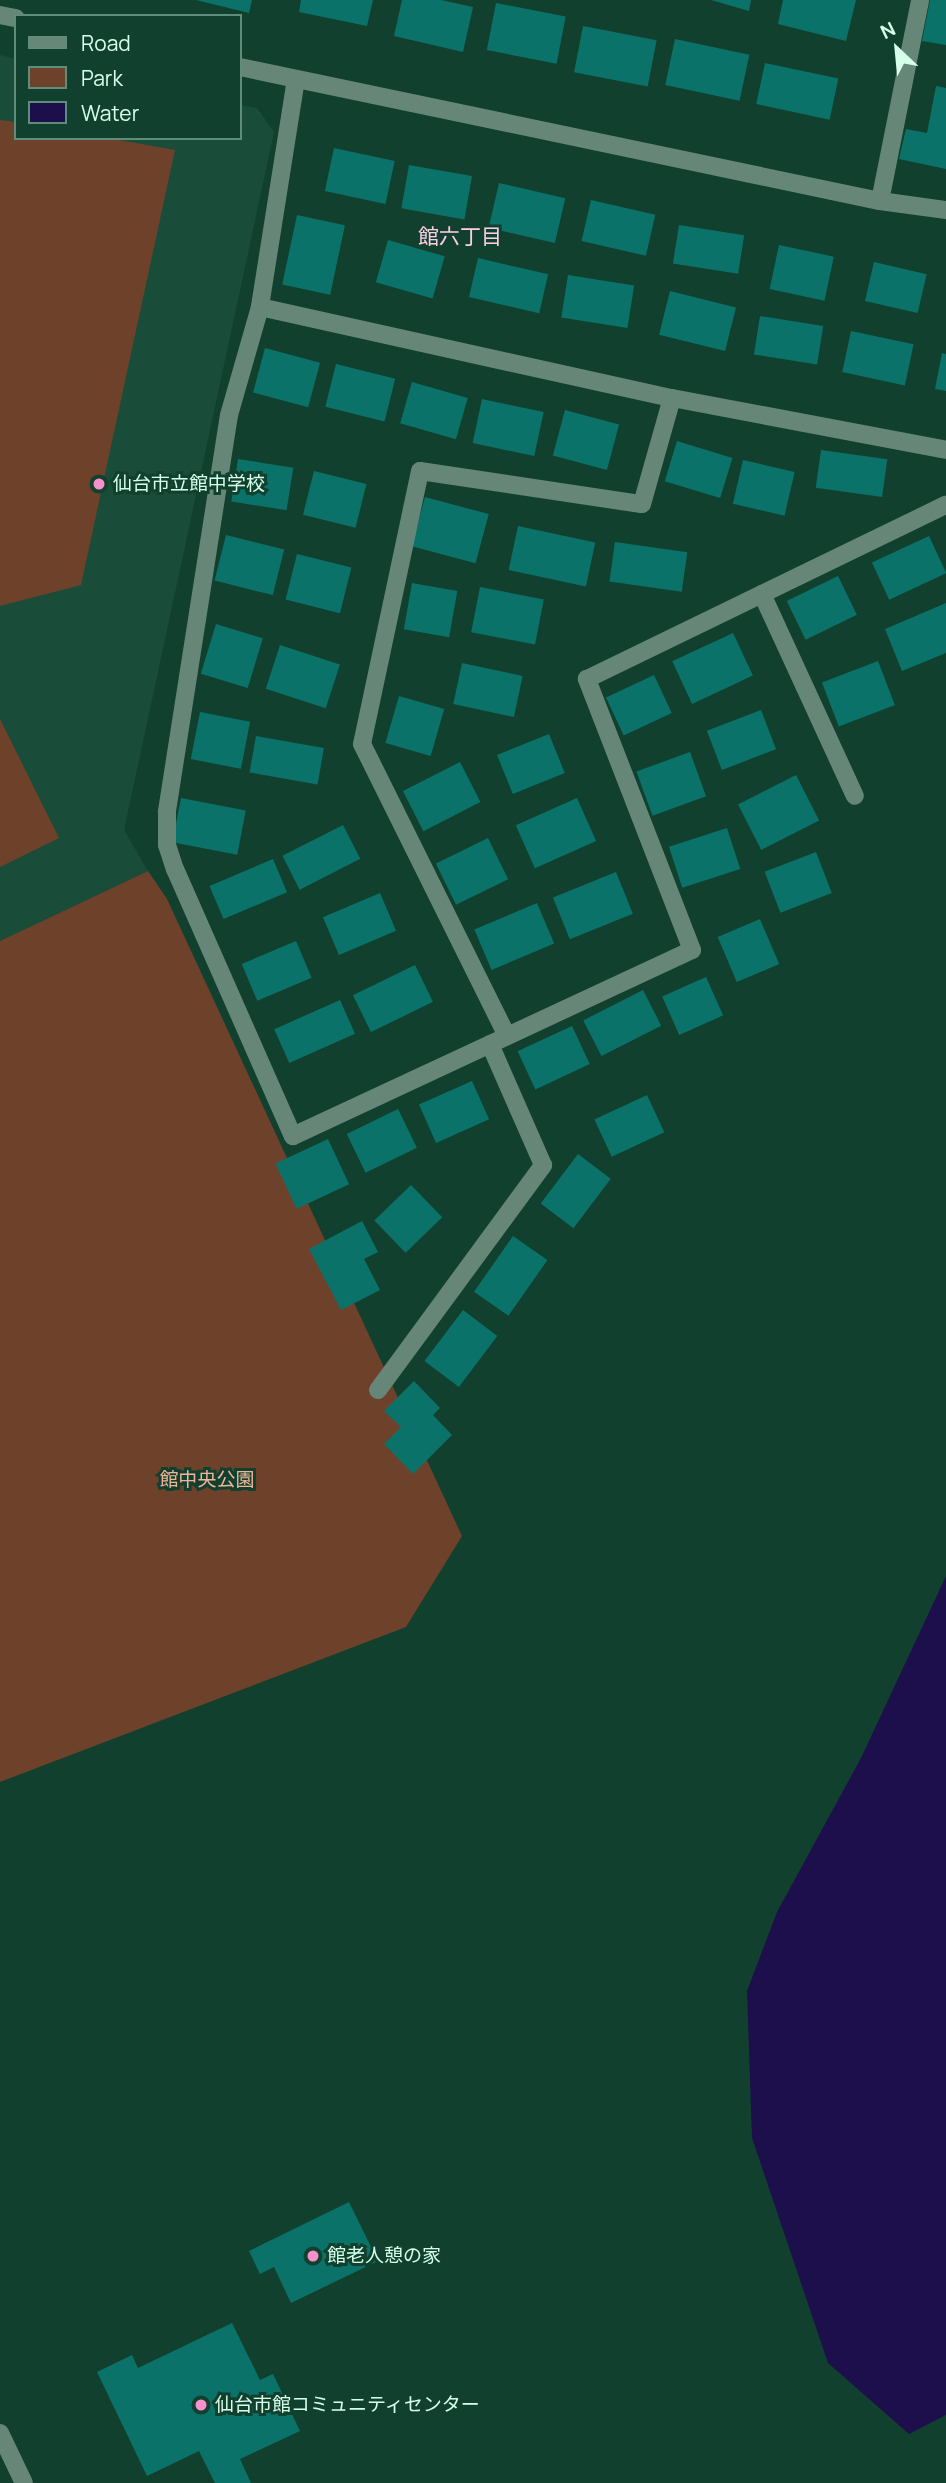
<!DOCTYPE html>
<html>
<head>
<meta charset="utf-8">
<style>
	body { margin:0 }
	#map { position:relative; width:946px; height:2483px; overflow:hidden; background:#12402f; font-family:Manrope,"Noto Sans JP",sans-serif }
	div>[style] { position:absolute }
	.built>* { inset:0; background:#194d3a }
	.green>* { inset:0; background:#6e412b }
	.water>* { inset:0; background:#1d0e4c }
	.building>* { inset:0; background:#0a7269; transform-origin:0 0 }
	.minor>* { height:18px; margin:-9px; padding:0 9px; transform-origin:9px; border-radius:9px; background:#668778 }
	.dots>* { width:19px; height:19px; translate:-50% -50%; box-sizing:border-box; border:4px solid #12402f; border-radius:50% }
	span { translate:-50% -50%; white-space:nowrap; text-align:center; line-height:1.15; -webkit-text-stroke:6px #12402f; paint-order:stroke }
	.poi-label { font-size:19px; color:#d6feeb }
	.left { translate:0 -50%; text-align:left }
	.park-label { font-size:19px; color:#f2b498 }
	.neighbourhood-label { font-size:21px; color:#fccfe7 }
	.legend { position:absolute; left:14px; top:14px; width:228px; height:126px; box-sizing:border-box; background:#12402f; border:2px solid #608c7a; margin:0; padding:9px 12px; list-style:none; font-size:21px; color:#d6feeb }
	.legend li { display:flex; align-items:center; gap:14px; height:35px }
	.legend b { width:35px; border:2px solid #608c7a }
	.north { position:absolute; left:862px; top:14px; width:70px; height:70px; -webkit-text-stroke:5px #12402f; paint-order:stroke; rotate:334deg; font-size:19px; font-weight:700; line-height:28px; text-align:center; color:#d6feeb }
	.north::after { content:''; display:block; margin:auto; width:24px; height:32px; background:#d6feeb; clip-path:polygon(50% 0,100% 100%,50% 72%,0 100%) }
</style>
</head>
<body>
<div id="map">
	<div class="built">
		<div style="clip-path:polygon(0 55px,16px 59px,16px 138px,240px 138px,240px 105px,257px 108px,274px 132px,124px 830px,148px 871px,0 941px)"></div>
	</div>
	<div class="green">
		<div style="clip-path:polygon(0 120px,16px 122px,16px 138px,108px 138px,175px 150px,81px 585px,0 606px)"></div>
		<div style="clip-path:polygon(0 719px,59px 838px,0 867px)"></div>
		<div style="clip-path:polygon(148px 871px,167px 899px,462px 1536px,406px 1627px,0 1782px,0 941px)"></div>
	</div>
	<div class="water">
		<div style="clip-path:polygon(946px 1576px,946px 2415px,909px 2434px,828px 2363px,752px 2138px,747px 1991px,777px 1912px,861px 1758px)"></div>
	</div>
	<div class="building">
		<div style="clip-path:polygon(196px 0,252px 0,249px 13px)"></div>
		<div style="clip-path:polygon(301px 0,373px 0,367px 26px,299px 12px)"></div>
		<div style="clip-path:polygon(402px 0,441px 0,473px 7px,463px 52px,394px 36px)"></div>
		<div style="clip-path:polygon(711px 0,751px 0,749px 11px)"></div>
		<div style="clip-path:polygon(783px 0,856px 0,846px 41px,778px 24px)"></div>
		<div style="clip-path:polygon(930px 0,946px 0,946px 45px,922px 41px)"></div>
		<div style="left:496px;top:3px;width:71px;height:48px;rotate:11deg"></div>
		<div style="left:583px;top:26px;width:75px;height:47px;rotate:11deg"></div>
		<div style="left:675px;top:39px;width:76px;height:47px;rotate:12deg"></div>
		<div style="left:765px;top:63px;width:75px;height:42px;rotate:12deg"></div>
		<div style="clip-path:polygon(936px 86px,946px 88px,946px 169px,899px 159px,906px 129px,927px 133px)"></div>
		<div style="left:334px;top:148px;width:62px;height:44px;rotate:12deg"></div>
		<div style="left:409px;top:165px;width:64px;height:44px;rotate:10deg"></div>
		<div style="left:499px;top:183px;width:68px;height:46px;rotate:13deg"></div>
		<div style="left:591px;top:200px;width:66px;height:42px;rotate:13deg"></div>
		<div style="left:297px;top:215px;width:49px;height:71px;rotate:12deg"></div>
		<div style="left:679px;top:225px;width:66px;height:39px;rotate:9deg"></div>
		<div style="left:388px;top:240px;width:59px;height:44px;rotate:16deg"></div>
		<div style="left:779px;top:245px;width:56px;height:45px;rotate:12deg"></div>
		<div style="left:478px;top:258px;width:72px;height:40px;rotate:13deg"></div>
		<div style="left:874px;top:262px;width:54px;height:40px;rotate:13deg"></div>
		<div style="left:568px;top:275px;width:67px;height:43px;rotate:9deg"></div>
		<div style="left:670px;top:291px;width:68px;height:45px;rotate:14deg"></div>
		<div style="left:760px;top:316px;width:64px;height:39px;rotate:9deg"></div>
		<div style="left:851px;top:331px;width:64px;height:42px;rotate:12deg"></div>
		<div style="left:265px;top:348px;width:57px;height:46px;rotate:15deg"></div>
		<div style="clip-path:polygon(942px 353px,946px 354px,946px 391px,935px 389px)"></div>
		<div style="left:336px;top:364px;width:61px;height:44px;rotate:14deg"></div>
		<div style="left:412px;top:382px;width:58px;height:43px;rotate:16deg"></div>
		<div style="left:482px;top:399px;width:63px;height:45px;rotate:12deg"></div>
		<div style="left:565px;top:410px;width:56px;height:47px;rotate:15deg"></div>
		<div style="left:677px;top:441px;width:58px;height:42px;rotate:17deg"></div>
		<div style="left:821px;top:450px;width:67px;height:38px;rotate:8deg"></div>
		<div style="left:238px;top:459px;width:56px;height:43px;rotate:9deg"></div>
		<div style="left:743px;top:460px;width:53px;height:45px;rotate:13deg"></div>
		<div style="left:314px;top:471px;width:54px;height:45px;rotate:14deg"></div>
		<div style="left:425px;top:497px;width:66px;height:51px;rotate:15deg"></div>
		<div style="left:518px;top:526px;width:79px;height:45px;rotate:12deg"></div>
		<div style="left:226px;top:535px;width:60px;height:47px;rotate:14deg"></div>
		<div style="left:929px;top:536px;width:41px;height:63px;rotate:65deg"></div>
		<div style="left:615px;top:542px;width:73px;height:40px;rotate:8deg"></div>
		<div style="left:297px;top:554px;width:56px;height:47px;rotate:14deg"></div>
		<div style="left:838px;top:576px;width:43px;height:57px;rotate:64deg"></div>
		<div style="left:412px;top:583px;width:46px;height:47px;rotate:10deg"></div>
		<div style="left:480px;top:587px;width:65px;height:46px;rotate:11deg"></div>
		<div style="clip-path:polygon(946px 603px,946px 653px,902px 671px,885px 629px)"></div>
		<div style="left:216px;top:624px;width:49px;height:52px;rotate:17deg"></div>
		<div style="left:733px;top:633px;width:47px;height:67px;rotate:65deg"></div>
		<div style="left:280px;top:645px;width:63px;height:46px;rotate:18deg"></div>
		<div style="left:878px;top:661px;width:47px;height:60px;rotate:69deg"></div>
		<div style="left:462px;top:663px;width:62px;height:42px;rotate:12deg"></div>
		<div style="left:654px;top:675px;width:42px;height:53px;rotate:65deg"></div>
		<div style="left:399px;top:696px;width:47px;height:49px;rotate:16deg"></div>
		<div style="left:761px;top:710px;width:42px;height:58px;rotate:69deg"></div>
		<div style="left:200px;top:712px;width:51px;height:48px;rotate:11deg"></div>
		<div style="left:549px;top:734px;width:42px;height:56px;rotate:68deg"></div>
		<div style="left:256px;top:736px;width:69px;height:37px;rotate:10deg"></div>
		<div style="left:690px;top:752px;width:47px;height:57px;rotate:70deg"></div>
		<div style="left:460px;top:762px;width:45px;height:64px;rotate:63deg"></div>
		<div style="left:796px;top:775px;width:51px;height:65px;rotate:63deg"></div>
		<div style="left:181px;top:798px;width:66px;height:45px;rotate:11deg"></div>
		<div style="left:577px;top:798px;width:47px;height:67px;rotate:66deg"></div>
		<div style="left:343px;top:825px;width:38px;height:68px;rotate:63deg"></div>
		<div style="left:727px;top:828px;width:43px;height:61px;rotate:72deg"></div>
		<div style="left:488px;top:838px;width:46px;height:58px;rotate:64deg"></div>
		<div style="left:816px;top:852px;width:44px;height:55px;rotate:69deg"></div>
		<div style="left:273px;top:859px;width:36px;height:69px;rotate:67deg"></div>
		<div style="left:616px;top:872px;width:45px;height:68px;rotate:68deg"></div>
		<div style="left:380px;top:893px;width:41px;height:62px;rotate:67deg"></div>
		<div style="left:537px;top:903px;width:44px;height:68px;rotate:67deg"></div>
		<div style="left:760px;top:919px;width:49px;height:46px;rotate:67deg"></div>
		<div style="left:296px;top:941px;width:40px;height:59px;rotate:67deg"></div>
		<div style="left:415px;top:965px;width:41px;height:69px;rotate:64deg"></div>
		<div style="left:706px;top:977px;width:42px;height:48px;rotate:66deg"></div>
		<div style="left:643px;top:990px;width:40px;height:67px;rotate:63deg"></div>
		<div style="left:340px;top:1000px;width:37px;height:72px;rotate:66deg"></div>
		<div style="left:572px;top:1026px;width:42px;height:60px;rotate:65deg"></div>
		<div style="left:472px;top:1081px;width:42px;height:58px;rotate:66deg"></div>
		<div style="left:647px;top:1095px;width:41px;height:58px;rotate:65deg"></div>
		<div style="left:398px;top:1109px;width:43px;height:57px;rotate:64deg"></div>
		<div style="left:328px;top:1139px;width:50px;height:58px;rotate:65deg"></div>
		<div style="left:578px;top:1154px;width:41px;height:62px;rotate:37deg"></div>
		<div style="left:411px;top:1185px;width:45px;height:51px;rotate:46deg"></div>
		<div style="clip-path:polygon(362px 1221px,378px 1252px,364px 1259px,380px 1290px,341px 1310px,309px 1249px)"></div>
		<div style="left:513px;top:1236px;width:42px;height:68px;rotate:35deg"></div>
		<div style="left:463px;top:1310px;width:43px;height:64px;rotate:37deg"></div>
		<div style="clip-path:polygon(414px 1381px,440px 1408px,433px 1415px,452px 1435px,413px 1474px,384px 1444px,401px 1427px,384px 1411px)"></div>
		<div style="clip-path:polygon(349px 2202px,378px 2261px,291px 2303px,274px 2267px,260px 2274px,249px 2251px)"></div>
		<div style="clip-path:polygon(232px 2323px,260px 2380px,273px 2374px,300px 2431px,240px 2459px,251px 2483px,215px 2483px,199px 2451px,147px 2476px,97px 2372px,132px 2355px,138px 2368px)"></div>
	</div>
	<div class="minor">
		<div style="left:0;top:15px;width:16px;rotate:11deg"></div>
		<div style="left:240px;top:67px;width:654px;rotate:11.83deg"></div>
		<div style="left:880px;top:201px;width:67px;rotate:7.8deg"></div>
		<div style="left:296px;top:79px;width:231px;rotate:99deg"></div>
		<div style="left:260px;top:307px;width:112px;rotate:106deg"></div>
		<div style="left:229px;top:415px;width:402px;rotate:98.9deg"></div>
		<div style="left:167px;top:812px;width:33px;rotate:90deg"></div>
		<div style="left:167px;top:845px;width:25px;rotate:72deg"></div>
		<div style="left:175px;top:869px;width:292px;rotate:66.2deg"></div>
		<div style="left:293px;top:1136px;width:440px;rotate:-25deg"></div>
		<div style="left:692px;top:950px;width:291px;rotate:-111.2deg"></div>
		<div style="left:587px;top:679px;width:399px;rotate:-25.9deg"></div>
		<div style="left:880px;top:201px;width:205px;rotate:-78.7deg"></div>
		<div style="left:260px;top:307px;width:422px;rotate:12.5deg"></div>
		<div style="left:672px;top:398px;width:279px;rotate:10.7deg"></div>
		<div style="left:762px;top:594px;width:222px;rotate:65.3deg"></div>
		<div style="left:507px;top:1036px;width:326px;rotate:-116.4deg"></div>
		<div style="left:362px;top:744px;width:279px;rotate:-78deg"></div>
		<div style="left:420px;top:471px;width:224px;rotate:8.5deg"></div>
		<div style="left:642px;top:504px;width:110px;rotate:-74.2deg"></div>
		<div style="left:378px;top:1390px;width:279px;rotate:-53.7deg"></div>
		<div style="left:543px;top:1165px;width:132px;rotate:-113.7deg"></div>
		<div style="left:0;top:2433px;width:55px;rotate:64.4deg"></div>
	</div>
	<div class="dots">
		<div style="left:99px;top:484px;background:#f890cc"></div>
		<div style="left:313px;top:2256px;background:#f890cc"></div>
		<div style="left:201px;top:2405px;background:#f890cc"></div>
	</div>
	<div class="poi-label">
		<span class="left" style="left:113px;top:484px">仙台市立館中学校</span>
		<span class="left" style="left:327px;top:2256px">館老人憩の家</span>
		<span class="left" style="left:215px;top:2405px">仙台市館コミュニティセンター</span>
	</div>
	<div class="park-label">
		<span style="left:207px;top:1480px">館中央公園</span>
	</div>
	<div class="neighbourhood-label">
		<span style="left:460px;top:236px">館六丁目</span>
	</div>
	<ul class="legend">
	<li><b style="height:9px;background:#668778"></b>Road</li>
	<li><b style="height:19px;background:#6e412b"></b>Park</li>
	<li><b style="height:19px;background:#1d0e4c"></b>Water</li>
	</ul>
	<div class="north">N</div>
</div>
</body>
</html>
